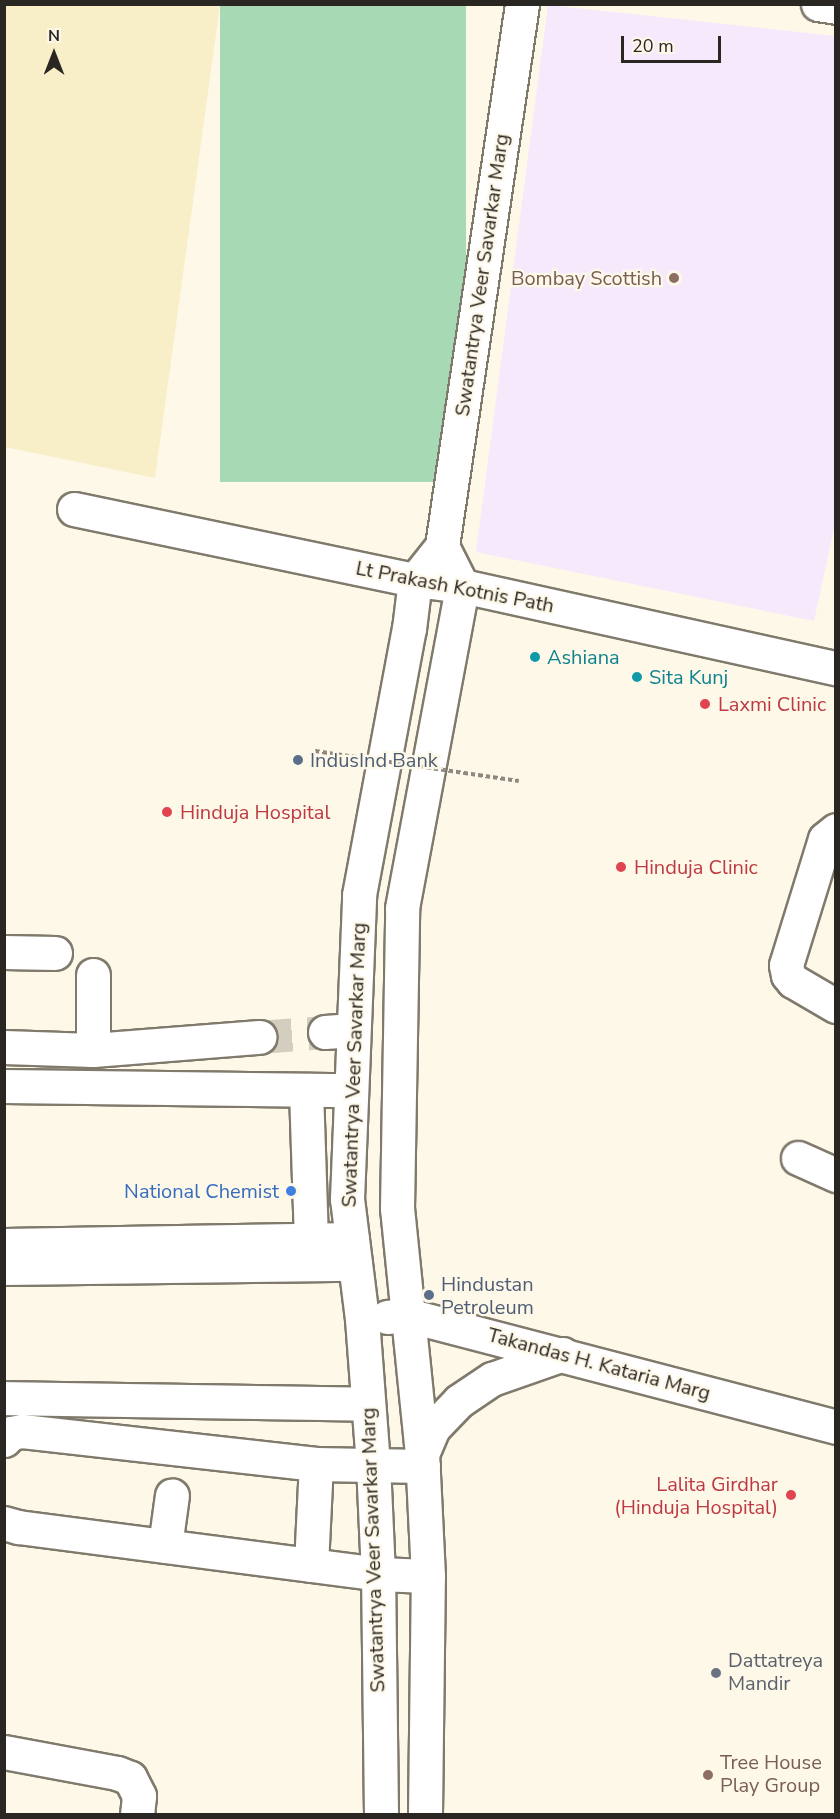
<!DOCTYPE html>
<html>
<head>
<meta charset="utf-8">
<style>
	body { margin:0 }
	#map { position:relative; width:840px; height:1819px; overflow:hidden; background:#fef8e9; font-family:"Nunito Sans",sans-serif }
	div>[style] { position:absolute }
	.education>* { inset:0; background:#f6e9fc }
	.green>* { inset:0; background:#a7d9b5; transform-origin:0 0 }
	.sand>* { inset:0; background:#f8efc9 }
	.minor-tunnel>* { height:33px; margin-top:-16.5px; transform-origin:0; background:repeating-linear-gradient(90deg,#d4cec1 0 33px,transparent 0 49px) }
	.roads { filter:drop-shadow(2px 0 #807a6d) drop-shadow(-2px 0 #807a6d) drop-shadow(0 2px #807a6d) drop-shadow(0 -2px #807a6d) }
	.minor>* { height:33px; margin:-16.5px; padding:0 16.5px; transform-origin:16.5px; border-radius:16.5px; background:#fff }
	.major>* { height:33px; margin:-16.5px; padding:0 16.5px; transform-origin:16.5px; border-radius:16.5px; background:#fff }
	.path-bridge>* { height:4px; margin-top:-2px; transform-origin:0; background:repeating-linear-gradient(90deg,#8d897f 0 4.5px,transparent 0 7.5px) }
	.dots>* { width:16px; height:16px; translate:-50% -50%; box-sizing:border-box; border:3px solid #fef8e9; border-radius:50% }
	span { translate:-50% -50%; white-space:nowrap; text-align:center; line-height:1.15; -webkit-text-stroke:4.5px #fef8e9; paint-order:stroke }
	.street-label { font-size:20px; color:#2a2722 }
	.education-label { font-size:20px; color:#785e54 }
	.right { translate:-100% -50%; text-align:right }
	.left { translate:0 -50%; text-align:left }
	.culture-label { font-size:20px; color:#0d838f }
	.health-label { font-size:20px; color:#be3a42 }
	.service-label { font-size:20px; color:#4e5e75 }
	.shop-label { font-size:20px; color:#366cbe }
	.worship-label { font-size:20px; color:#5b616d }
	.frame { position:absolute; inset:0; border:6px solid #2a2722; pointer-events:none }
	.north { position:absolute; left:24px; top:24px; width:60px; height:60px; -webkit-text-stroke:4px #fef8e9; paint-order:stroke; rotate:0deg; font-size:16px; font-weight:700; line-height:24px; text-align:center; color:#2a2722 }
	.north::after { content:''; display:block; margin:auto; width:21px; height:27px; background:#2a2722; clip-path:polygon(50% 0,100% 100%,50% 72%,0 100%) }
	.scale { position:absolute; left:621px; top:36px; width:100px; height:27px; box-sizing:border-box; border:3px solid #2a2722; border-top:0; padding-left:8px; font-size:18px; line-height:21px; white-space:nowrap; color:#2a2722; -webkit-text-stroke:4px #fef8e9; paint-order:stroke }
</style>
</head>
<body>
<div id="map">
	<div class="education">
		<div style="clip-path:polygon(548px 5px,835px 36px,836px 519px,814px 621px,476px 552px)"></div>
	</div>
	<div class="green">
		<div style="left:220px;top:5px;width:246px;height:477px"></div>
	</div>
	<div class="sand">
		<div style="clip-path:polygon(4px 5px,220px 5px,155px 478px,5px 447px)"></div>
	</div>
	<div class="minor-tunnel">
		<div style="left:259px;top:1037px;width:66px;rotate:-4.3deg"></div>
	</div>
	<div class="roads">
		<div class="minor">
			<div style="left:818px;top:4px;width:18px;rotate:9deg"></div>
			<div style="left:74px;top:509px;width:348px;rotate:11.8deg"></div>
			<div style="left:415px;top:580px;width:47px;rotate:7.3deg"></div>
			<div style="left:462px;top:586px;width:383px;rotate:12.4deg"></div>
			<div style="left:836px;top:830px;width:14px;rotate:141deg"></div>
			<div style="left:825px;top:839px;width:132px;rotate:107.2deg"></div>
			<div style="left:786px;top:965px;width:10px;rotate:79deg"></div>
			<div style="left:788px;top:975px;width:8px;rotate:50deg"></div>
			<div style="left:793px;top:981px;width:50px;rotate:30.2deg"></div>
			<div style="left:4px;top:952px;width:51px;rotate:1.1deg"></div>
			<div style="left:93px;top:975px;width:75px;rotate:90deg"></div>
			<div style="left:325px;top:1032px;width:28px;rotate:-4deg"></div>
			<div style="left:4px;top:1047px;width:89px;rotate:1.9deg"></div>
			<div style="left:93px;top:1050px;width:167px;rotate:-4.5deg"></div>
			<div style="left:4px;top:1086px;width:347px;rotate:0.7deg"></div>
			<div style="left:306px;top:1090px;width:150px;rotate:88.1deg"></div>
			<div style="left:798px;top:1158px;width:42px;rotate:24.1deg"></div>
			<div style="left:4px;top:1245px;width:348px;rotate:-1deg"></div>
			<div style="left:4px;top:1268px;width:351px;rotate:-0.7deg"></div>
			<div style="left:4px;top:1398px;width:364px;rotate:0.9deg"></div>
			<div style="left:4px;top:1440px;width:10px;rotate:-45deg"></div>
			<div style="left:11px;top:1433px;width:11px;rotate:-10deg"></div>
			<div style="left:22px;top:1431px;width:296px;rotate:6.4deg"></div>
			<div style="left:316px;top:1464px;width:107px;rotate:1.1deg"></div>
			<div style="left:4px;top:1523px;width:15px;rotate:16deg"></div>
			<div style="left:18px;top:1527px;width:363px;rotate:7.4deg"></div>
			<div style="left:378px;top:1574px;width:50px;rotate:2.3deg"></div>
			<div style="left:165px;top:1546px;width:51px;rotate:-82.2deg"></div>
			<div style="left:311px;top:1565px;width:101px;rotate:-87.2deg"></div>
			<div style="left:4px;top:1752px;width:115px;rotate:10.5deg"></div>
			<div style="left:117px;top:1773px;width:14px;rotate:21deg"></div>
			<div style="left:130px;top:1778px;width:20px;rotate:63deg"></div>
			<div style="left:139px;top:1796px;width:18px;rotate:96deg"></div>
		</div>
		<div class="major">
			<div style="left:387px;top:1317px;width:20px;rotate:-6deg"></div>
			<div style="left:407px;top:1315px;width:443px;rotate:14.6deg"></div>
			<div style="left:422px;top:1454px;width:28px;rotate:-67deg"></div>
			<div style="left:433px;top:1428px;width:37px;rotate:-46deg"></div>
			<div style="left:459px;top:1401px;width:40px;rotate:-34deg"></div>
			<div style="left:492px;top:1379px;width:75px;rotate:-19.4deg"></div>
			<div style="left:381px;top:1814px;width:240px;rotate:-90.7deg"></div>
			<div style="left:378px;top:1574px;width:109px;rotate:-92.6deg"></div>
			<div style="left:373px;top:1465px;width:146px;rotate:-94.3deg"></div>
			<div style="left:362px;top:1319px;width:121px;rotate:-97.1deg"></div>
			<div style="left:347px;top:1199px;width:304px;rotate:-87.7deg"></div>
			<div style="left:359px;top:895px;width:271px;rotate:-79.4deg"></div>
			<div style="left:409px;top:629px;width:49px;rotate:-83deg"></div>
			<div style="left:415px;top:580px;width:43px;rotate:-51.5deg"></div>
			<div style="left:442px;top:546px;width:548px;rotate:-81.6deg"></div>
			<div style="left:425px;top:1814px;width:238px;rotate:-89.3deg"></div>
			<div style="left:428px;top:1576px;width:122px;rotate:-92.8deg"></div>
			<div style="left:422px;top:1454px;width:246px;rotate:-95.8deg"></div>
			<div style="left:397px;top:1209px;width:301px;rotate:-89deg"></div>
			<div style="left:402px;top:908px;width:328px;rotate:-79.4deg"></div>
			<div style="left:462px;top:586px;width:45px;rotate:-116.6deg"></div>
		</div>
	</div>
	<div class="path-bridge">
		<div style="left:315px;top:751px;width:206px;rotate:8.4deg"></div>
	</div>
	<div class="dots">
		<div style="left:674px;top:278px;background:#8d6e63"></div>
		<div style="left:535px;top:657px;background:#0f9aa8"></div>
		<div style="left:637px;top:677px;background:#0f9aa8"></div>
		<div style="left:705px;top:704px;background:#e0444e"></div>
		<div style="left:298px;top:760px;background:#5c6f8a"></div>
		<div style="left:167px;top:812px;background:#e0444e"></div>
		<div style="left:621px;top:867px;background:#e0444e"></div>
		<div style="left:291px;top:1191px;background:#3f7fe0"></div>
		<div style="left:429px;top:1295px;background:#5c6f8a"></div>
		<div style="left:791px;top:1495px;background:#e0444e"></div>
		<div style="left:716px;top:1673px;background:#6b7280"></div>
		<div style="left:708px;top:1775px;background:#8d6e63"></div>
	</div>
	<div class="street-label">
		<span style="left:482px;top:275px;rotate:-82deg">Swatantrya Veer Savarkar Marg</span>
		<span style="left:455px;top:587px;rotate:11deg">Lt Prakash Kotnis Path</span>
		<span style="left:354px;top:1065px;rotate:-88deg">Swatantrya Veer Savarkar Marg</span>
		<span style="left:599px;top:1364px;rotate:15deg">Takandas H. Kataria Marg</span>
		<span style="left:373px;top:1550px;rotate:-92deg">Swatantrya Veer Savarkar Marg</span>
	</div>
	<div class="education-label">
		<span class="right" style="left:662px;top:278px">Bombay Scottish</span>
		<span class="left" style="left:720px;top:1774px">Tree House<br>Play Group</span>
	</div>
	<div class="culture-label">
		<span class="left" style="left:547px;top:657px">Ashiana</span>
		<span class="left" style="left:649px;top:677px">Sita Kunj</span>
	</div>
	<div class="health-label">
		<span class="left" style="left:718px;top:704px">Laxmi Clinic</span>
		<span class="left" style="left:180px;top:812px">Hinduja Hospital</span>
		<span class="left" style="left:634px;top:867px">Hinduja Clinic</span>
		<span class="right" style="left:778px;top:1496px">Lalita Girdhar<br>(Hinduja Hospital)</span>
	</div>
	<div class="service-label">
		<span class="left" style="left:310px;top:760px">IndusInd Bank</span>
		<span class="left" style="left:441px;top:1296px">Hindustan<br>Petroleum</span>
	</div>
	<div class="shop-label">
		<span class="right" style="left:279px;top:1191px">National Chemist</span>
	</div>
	<div class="worship-label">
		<span class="left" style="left:728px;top:1672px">Dattatreya<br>Mandir</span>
	</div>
	<div class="frame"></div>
	<div class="north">N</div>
	<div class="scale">20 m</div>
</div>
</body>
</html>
